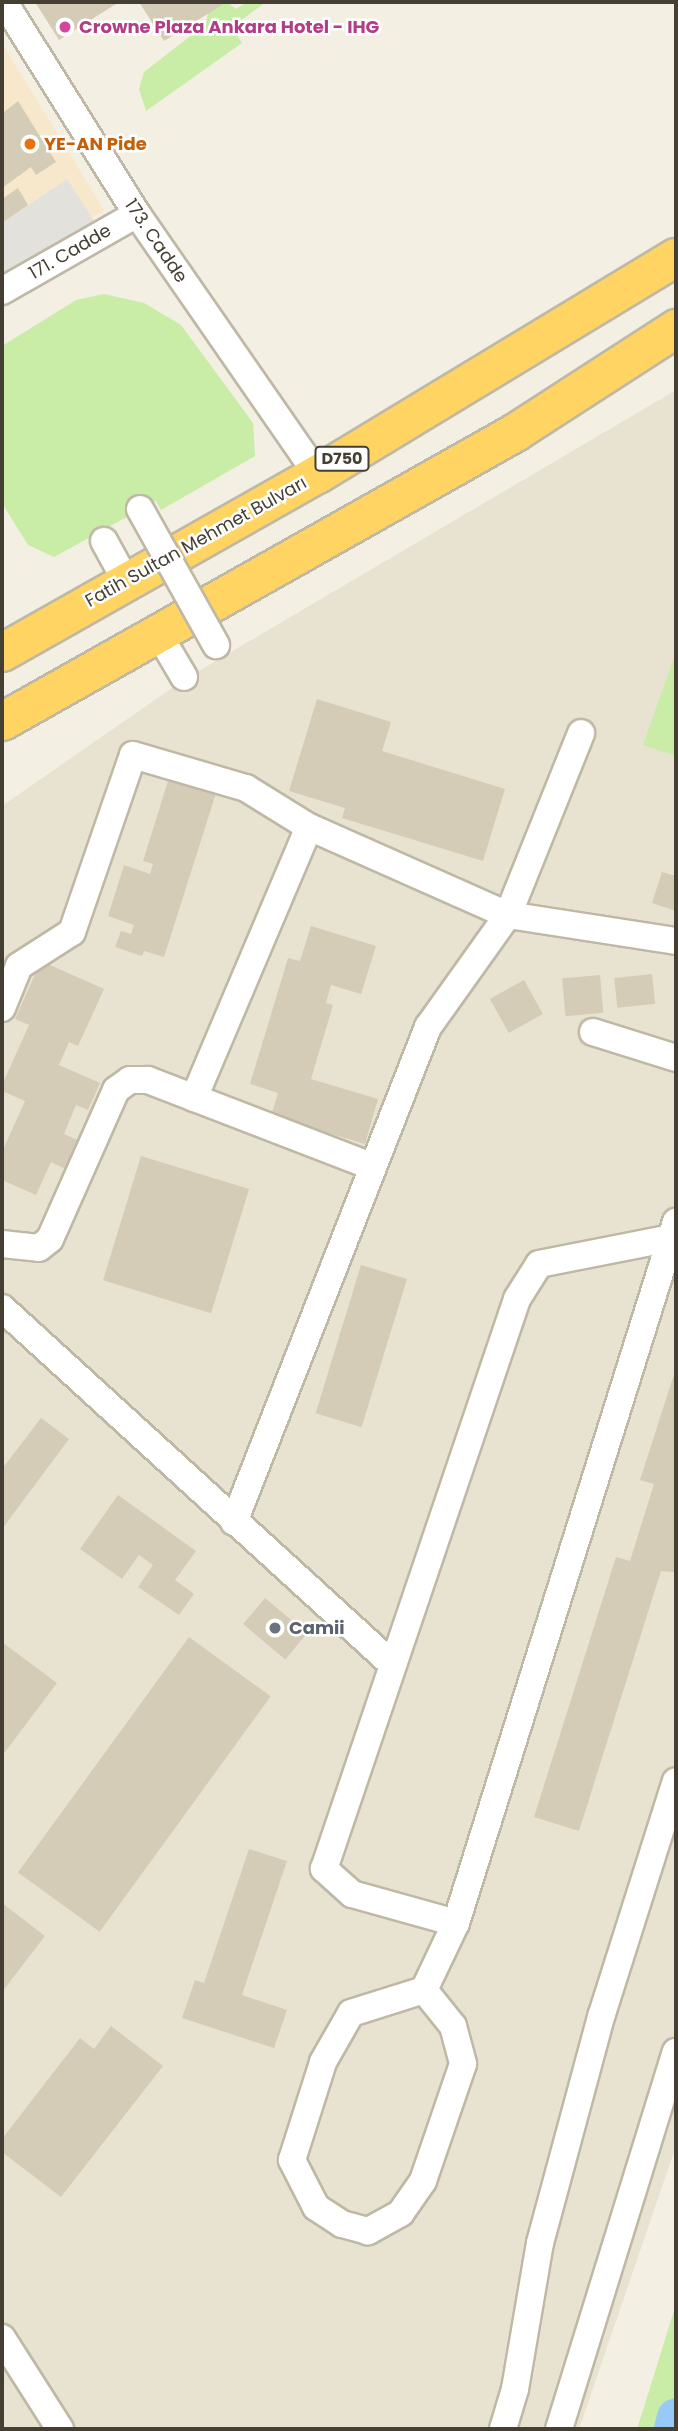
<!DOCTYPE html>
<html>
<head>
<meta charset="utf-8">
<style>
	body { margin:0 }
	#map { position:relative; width:678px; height:2431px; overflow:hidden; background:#f3efe3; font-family:Poppins,sans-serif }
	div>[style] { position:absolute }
	.residential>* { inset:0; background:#e8e2d0 }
	.commercial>* { inset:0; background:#f8e8cb }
	.green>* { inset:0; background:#c9eca7 }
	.parking>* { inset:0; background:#e3e1dc }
	.river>* { height:38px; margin:-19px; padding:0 19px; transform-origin:19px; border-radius:19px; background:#98caf7 }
	.building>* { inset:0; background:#d5ccb7; transform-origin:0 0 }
	.roads { filter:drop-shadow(2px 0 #bfb8a5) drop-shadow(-2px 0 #bfb8a5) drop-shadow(0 2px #bfb8a5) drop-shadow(0 -2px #bfb8a5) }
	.minor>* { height:26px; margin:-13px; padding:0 13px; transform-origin:13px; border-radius:13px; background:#fff }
	.highway>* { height:37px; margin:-18.5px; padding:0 18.5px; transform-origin:18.5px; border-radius:18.5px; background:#ffd462 }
	.bridges { filter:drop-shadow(2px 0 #bfb8a5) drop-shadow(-2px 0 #bfb8a5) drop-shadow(0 2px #bfb8a5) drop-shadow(0 -2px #bfb8a5) }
	.minor-bridge>* { height:26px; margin:-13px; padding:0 13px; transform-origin:13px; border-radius:13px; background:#fff }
	.dots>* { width:19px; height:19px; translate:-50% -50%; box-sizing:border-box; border:4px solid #fff; border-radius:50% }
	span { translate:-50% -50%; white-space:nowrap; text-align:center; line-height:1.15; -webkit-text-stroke:5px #fff; paint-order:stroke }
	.shield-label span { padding:2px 5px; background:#fff; border:2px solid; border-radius:5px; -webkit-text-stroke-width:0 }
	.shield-label { font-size:16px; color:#453f33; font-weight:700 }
	.hotel-label { font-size:18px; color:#b23c85; font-weight:700 }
	.left { translate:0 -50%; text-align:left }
	.food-label { font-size:18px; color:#c56008; font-weight:700 }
	.street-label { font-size:18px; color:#453f33 }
	.worship-label { font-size:18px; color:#5b616d; font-weight:700 }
	.frame { position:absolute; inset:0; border:4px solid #453f33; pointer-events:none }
</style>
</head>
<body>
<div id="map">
	<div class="residential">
		<div style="clip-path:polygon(676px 390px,676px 2146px,579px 2429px,2px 2429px,2px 806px,185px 679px)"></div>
	</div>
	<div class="commercial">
		<div style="clip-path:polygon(2px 43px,104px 210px,2px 275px)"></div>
	</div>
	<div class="green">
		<div style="clip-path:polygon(227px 2px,236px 9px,247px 2px,266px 2px,232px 27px,242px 43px,146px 111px,139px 89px,144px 72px,206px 24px,208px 13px)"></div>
		<div style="clip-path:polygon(104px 294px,144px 303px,181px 325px,253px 423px,255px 456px,161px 510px,156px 501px,54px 557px,28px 545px,2px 503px,2px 346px,76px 300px)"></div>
		<div style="clip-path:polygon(676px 652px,676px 756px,643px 745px)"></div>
		<div style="clip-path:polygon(676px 2304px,676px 2429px,637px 2429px,645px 2404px)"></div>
	</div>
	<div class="parking">
		<div style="clip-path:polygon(67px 179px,97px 225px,2px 289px,2px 223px)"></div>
	</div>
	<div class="river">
		<div style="left:673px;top:2429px;width:12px;rotate:-76deg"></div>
	</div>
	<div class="building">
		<div style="clip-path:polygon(35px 2px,119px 2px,59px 40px)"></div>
		<div style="clip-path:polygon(139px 2px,227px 2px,164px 41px)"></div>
		<div style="clip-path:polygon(18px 101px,56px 162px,36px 175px,31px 167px,2px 188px,2px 108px,4px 112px)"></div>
		<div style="clip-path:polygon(18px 188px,28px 205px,2px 223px,2px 199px)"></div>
		<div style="clip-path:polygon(317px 699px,391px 722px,382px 751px,505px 789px,483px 861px,342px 818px,345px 808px,289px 791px)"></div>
		<div style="clip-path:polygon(168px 781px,217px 790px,164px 957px,144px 951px,142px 956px,115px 947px,121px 931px,131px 934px,134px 925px,108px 916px,124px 865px,150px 874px,153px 864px,143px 861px)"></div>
		<div style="clip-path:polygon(662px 872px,676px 876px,676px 911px,652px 903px)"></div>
		<div style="clip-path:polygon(311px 926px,376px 946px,361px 994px,331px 985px,326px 1003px,333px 1005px,311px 1079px,378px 1099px,365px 1144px,271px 1116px,278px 1093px,250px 1084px,288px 958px,300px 961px)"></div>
		<div style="clip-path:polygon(41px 961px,104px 989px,78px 1046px,69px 1042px,59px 1065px,100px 1083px,88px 1110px,76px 1105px,64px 1134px,84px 1143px,72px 1172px,51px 1162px,36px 1195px,2px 1180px,2px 1152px,25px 1101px,2px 1091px,2px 1085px,29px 1025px,15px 1019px)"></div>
		<div style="left:652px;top:974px;width:30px;height:38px;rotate:84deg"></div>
		<div style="left:600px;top:975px;width:38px;height:38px;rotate:85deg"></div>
		<div style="left:524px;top:980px;width:39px;height:39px;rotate:61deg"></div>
		<div style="left:141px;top:1156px;width:113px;height:130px;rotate:17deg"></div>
		<div style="left:361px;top:1265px;width:48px;height:155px;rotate:17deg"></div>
		<div style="clip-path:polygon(676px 1368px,676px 1572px,661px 1571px,579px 1831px,534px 1817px,616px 1557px,630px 1561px,654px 1484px,640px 1480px)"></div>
		<div style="clip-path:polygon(41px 1418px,69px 1439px,2px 1529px,2px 1469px)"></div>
		<div style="clip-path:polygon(118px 1495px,196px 1551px,175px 1580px,194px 1594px,179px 1615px,138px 1587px,153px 1565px,139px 1555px,122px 1579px,80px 1549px)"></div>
		<div style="left:265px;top:1598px;width:55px;height:34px;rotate:40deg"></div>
		<div style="left:189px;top:1637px;width:101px;height:291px;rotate:36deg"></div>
		<div style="clip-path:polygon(2px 1642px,57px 1683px,2px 1756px)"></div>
		<div style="clip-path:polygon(249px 1849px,287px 1861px,242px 1995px,287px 2010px,274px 2048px,182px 2018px,195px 1980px,204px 1983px)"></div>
		<div style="clip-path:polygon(2px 1903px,45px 1936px,2px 1992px)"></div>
		<div style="clip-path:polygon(111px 2026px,163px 2066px,61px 2197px,2px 2152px,2px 2139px,80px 2038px,94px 2049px)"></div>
	</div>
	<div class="roads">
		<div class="minor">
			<div style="left:4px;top:2px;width:250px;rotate:57.9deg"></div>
			<div style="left:137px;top:214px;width:316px;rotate:55.3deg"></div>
			<div style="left:2px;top:291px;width:155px;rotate:-29.7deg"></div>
			<div style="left:104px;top:541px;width:46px;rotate:61.2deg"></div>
			<div style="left:158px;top:633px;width:51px;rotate:59.4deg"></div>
			<div style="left:2px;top:1008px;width:45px;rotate:-68deg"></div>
			<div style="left:19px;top:966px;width:63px;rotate:-32.7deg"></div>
			<div style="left:72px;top:932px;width:187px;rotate:-71deg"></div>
			<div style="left:133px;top:755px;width:118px;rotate:16.3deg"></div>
			<div style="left:246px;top:788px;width:74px;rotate:31.8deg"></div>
			<div style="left:309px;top:827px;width:218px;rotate:23.9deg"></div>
			<div style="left:508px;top:915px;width:170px;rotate:8.8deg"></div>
			<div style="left:593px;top:1032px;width:87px;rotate:17.4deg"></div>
			<div style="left:194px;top:1098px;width:294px;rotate:-67deg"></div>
			<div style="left:2px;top:1244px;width:37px;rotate:6deg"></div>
			<div style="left:39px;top:1248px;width:14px;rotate:-39deg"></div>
			<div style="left:50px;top:1239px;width:163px;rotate:-66.1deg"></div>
			<div style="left:116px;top:1090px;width:17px;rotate:-36deg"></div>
			<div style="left:130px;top:1080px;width:18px"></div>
			<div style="left:148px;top:1080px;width:241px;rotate:21.1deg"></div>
			<div style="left:2px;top:1308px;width:529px;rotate:42.4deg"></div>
			<div style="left:234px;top:1522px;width:532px;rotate:-68.6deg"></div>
			<div style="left:428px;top:1027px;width:138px;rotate:-54.5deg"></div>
			<div style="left:508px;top:915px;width:196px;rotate:-68.1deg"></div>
			<div style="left:456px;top:1923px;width:108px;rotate:-164.4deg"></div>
			<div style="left:352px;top:1894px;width:38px;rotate:-138deg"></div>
			<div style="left:324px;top:1869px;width:602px;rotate:-71.29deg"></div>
			<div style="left:517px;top:1299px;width:41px;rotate:-57.8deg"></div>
			<div style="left:539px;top:1264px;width:136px;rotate:-11.1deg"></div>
			<div style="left:424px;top:1990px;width:46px;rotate:51.1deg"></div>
			<div style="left:453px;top:2026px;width:39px;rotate:75deg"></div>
			<div style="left:463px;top:2064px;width:124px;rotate:108.9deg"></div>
			<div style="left:423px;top:2181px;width:39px;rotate:125deg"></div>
			<div style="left:401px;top:2213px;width:38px;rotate:151deg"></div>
			<div style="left:368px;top:2231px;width:27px;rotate:-165deg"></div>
			<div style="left:342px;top:2224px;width:31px;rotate:-147deg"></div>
			<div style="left:316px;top:2207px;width:53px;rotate:-117.1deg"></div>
			<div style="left:292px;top:2160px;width:103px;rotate:-72.4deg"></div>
			<div style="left:323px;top:2062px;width:56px;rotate:-60.3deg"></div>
			<div style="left:351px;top:2013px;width:77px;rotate:-17.5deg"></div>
			<div style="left:424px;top:1990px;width:74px;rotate:-64.5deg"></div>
			<div style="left:456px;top:1923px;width:735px;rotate:-72.58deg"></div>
			<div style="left:2px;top:2338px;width:108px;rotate:57.5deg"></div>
			<div style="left:503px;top:2429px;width:42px;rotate:-73.3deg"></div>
			<div style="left:515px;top:2389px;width:148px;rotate:-80.3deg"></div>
			<div style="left:540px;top:2243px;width:237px;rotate:-74.9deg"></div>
			<div style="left:602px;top:2014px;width:244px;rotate:-72.4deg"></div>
			<div style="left:559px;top:2429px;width:395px;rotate:-72.8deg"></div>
		</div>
		<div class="highway">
			<div style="left:2px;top:652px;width:362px;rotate:-29.5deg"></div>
			<div style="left:317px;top:474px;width:419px;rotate:-31.2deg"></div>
			<div style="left:2px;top:721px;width:589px;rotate:-29.39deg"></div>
			<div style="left:515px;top:432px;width:192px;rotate:-32.9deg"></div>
		</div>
	</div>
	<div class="bridges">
		<div class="minor-bridge">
			<div style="left:140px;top:509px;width:156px;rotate:60.8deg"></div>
		</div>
	</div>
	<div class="dots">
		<div style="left:65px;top:27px;background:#d1479c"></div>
		<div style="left:30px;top:144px;background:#e8710a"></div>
		<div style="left:275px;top:1628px;background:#6b7280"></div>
	</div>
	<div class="shield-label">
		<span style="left:342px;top:459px">D750</span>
	</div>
	<div class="hotel-label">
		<span class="left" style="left:79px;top:27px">Crowne Plaza Ankara Hotel - IHG</span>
	</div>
	<div class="food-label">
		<span class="left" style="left:44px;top:144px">YE-AN Pide</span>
	</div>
	<div class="street-label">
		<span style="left:156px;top:241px;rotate:56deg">173. Cadde</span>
		<span style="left:70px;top:252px;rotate:-30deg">171. Cadde</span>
		<span style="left:196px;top:542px;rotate:-29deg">Fatih Sultan Mehmet Bulvarı</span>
	</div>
	<div class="worship-label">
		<span class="left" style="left:289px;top:1628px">Camii</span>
	</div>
	<div class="frame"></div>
</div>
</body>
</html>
